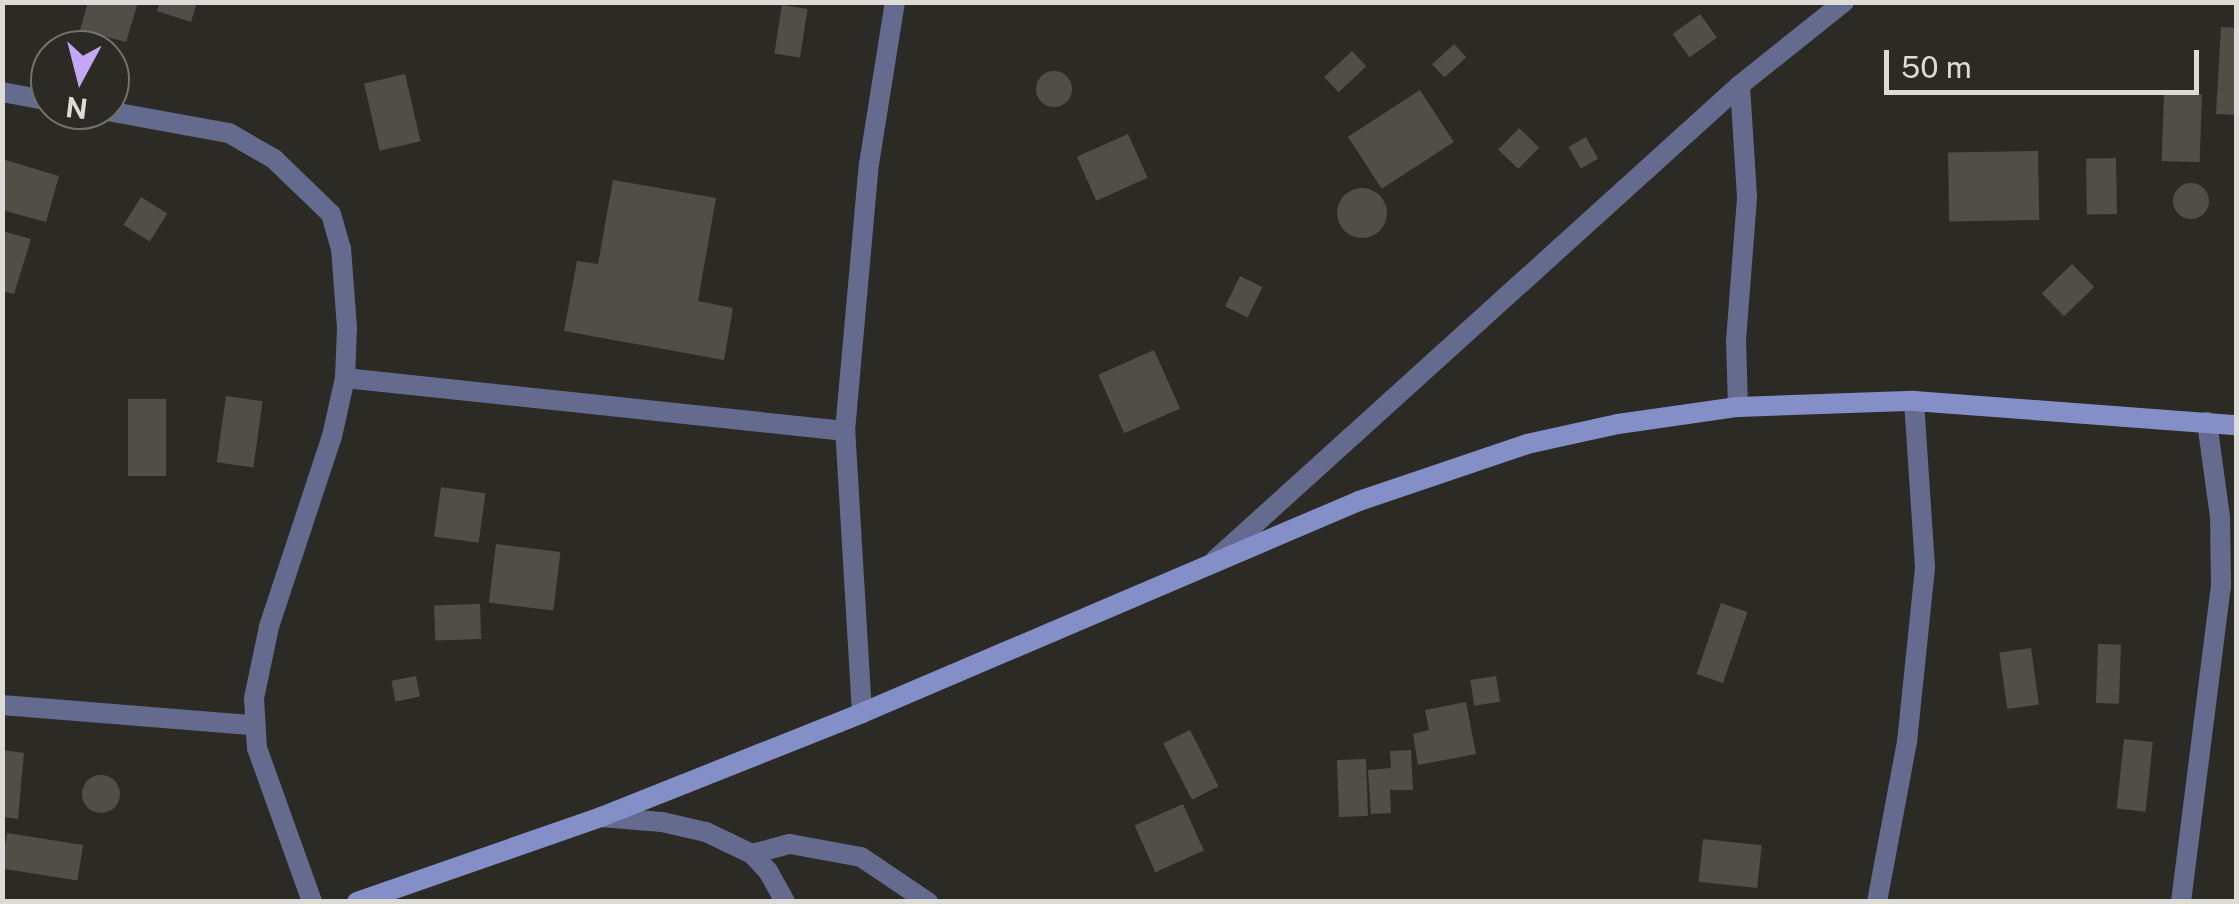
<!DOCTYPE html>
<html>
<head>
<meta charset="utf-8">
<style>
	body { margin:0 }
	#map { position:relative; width:2239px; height:904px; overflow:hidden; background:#2c2a24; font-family:"Public Sans",sans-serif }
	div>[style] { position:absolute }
	.building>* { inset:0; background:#504e47; transform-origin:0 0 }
	.round { border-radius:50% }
	.street>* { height:20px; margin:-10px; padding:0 10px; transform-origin:10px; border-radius:10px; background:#646b8e }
	.secondary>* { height:20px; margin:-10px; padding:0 10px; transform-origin:10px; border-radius:10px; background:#848fc7 }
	span { translate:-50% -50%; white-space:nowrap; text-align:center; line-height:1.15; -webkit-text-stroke:9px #2c2a24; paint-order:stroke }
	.frame { position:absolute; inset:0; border:5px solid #dcdbd7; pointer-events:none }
	.north { position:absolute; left:30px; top:30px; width:100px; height:100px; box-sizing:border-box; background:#2c2a24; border:2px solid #72716c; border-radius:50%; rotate:187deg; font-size:28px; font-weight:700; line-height:40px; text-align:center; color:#dcdbd7 }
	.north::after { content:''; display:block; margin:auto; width:35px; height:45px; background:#c3a7f2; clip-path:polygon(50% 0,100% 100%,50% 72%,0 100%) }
	.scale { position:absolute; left:1884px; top:50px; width:315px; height:45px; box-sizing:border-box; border:5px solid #dcdbd7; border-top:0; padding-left:12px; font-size:30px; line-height:35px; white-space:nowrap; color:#dcdbd7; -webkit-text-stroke:8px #2c2a24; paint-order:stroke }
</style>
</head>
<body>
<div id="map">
	<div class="building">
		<div style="clip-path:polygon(88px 2px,138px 2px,126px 42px,80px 30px)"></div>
		<div style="clip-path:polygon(160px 2px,197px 2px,191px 22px,157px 11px)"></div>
		<div style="left:782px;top:5px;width:26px;height:49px;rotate:9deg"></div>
		<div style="left:1700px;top:14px;width:29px;height:34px;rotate:54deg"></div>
		<div style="clip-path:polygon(2221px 27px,2236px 28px,2236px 115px,2216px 114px)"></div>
		<div style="left:1454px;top:44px;width:18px;height:30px;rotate:47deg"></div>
		<div style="left:1352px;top:51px;width:21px;height:38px;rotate:47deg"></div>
		<div class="round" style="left:1036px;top:71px;width:36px;height:36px"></div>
		<div style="left:405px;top:74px;width:69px;height:42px;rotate:77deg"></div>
		<div style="left:1420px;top:90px;width:62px;height:86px;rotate:57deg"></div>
		<div style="left:2164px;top:93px;width:38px;height:68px;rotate:2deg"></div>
		<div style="left:1519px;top:128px;width:28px;height:30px;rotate:44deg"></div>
		<div style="left:1128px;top:134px;width:48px;height:56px;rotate:66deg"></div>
		<div style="left:1586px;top:137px;width:25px;height:20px;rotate:61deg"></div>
		<div style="left:2038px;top:151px;width:69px;height:90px;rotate:89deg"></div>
		<div style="left:2116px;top:158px;width:56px;height:30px;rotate:89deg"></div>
		<div style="clip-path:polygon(2px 159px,59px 176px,46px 222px,2px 210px)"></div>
		<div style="clip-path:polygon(613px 180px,716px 198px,698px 301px,733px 308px,724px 360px,564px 331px,577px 261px,598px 264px)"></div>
		<div class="round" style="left:2173px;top:183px;width:36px;height:36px"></div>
		<div class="round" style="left:1337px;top:188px;width:50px;height:50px"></div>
		<div style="left:141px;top:197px;width:31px;height:33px;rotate:32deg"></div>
		<div style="clip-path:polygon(2px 231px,31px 239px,14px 294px,2px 291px)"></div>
		<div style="left:2072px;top:264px;width:32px;height:42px;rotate:46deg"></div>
		<div style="left:1240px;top:276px;width:25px;height:34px;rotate:26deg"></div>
		<div style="left:1154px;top:350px;width:64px;height:61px;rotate:66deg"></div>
		<div style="left:226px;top:396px;width:37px;height:67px;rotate:8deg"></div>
		<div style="left:128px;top:399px;width:38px;height:77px"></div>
		<div style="left:441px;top:487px;width:45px;height:50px;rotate:8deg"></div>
		<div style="left:496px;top:544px;width:65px;height:59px;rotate:7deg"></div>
		<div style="left:1721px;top:603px;width:28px;height:75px;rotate:19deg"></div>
		<div style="left:480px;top:604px;width:35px;height:46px;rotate:88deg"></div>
		<div style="left:2098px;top:644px;width:23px;height:59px;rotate:2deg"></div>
		<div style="left:2031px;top:648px;width:57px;height:32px;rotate:82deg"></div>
		<div style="left:416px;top:676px;width:21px;height:25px;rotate:79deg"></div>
		<div style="left:1496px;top:676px;width:26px;height:26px;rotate:81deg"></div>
		<div style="clip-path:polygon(1466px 702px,1476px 754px,1418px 765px,1413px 734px,1429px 730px,1425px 710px)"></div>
		<div style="left:1190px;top:730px;width:63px;height:30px;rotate:63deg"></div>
		<div style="left:2124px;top:739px;width:29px;height:70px;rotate:6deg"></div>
		<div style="clip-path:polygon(3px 750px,24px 753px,18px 819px,3px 817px)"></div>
		<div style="clip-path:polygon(1411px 750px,1413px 790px,1390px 790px,1391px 813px,1371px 814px,1368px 770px,1391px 768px,1390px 751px)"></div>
		<div style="left:1366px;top:759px;width:57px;height:29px;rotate:88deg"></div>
		<div class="round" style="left:82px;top:775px;width:38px;height:38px"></div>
		<div style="left:1183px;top:804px;width:51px;height:53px;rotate:66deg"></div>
		<div style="left:7px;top:833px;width:77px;height:36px;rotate:9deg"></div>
		<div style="left:1703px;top:839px;width:59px;height:43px;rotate:6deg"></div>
	</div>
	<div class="street">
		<div style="left:2px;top:92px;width:49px;rotate:10.6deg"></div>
		<div style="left:102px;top:110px;width:129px;rotate:10.3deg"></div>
		<div style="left:229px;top:133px;width:52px;rotate:30deg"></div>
		<div style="left:274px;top:159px;width:79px;rotate:44deg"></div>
		<div style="left:331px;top:214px;width:35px;rotate:74deg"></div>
		<div style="left:341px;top:248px;width:80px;rotate:85.7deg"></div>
		<div style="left:347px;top:328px;width:50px;rotate:92.3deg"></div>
		<div style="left:345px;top:378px;width:59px;rotate:102.6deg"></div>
		<div style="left:332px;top:436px;width:201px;rotate:108.3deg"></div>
		<div style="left:269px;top:627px;width:73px;rotate:101.9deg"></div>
		<div style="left:254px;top:698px;width:50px;rotate:86.6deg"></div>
		<div style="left:257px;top:748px;width:164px;rotate:70.3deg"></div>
		<div style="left:345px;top:378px;width:503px;rotate:6.05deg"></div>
		<div style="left:1738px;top:407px;width:66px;rotate:-91.7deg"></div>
		<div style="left:1736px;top:341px;width:144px;rotate:-85.6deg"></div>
		<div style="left:1747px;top:197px;width:112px;rotate:-93.6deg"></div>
		<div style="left:1740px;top:85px;width:133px;rotate:-38.6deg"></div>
		<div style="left:1215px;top:560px;width:708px;rotate:-42.14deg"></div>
		<div style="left:2px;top:705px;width:252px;rotate:4.6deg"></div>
		<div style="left:862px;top:713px;width:283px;rotate:-93.4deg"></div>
		<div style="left:845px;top:431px;width:268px;rotate:-84.9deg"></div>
		<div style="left:869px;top:164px;width:164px;rotate:-80.9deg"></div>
		<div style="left:601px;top:817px;width:61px;rotate:4.7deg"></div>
		<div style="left:662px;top:822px;width:45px;rotate:12.8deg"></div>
		<div style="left:706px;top:832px;width:51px;rotate:25.6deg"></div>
		<div style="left:752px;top:854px;width:23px;rotate:47deg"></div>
		<div style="left:768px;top:871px;width:35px;rotate:61deg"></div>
		<div style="left:752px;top:854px;width:39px;rotate:-15deg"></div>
		<div style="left:790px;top:844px;width:72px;rotate:10.4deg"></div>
		<div style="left:861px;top:857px;width:81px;rotate:33.9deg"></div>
		<div style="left:1877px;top:902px;width:163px;rotate:-79.4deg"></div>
		<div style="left:1907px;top:742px;width:176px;rotate:-84.1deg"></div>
		<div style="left:1925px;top:567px;width:166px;rotate:-93.8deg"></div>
		<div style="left:2181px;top:902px;width:319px;rotate:-82.8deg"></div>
		<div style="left:2221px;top:586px;width:69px;rotate:-90.8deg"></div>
		<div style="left:2220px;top:517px;width:96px;rotate:-97.8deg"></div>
	</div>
	<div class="secondary">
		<div style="left:357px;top:902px;width:258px;rotate:-19.2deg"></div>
		<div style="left:601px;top:817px;width:281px;rotate:-21.7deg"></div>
		<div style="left:862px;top:713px;width:540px;rotate:-23.1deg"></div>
		<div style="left:1359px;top:501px;width:177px;rotate:-18.7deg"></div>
		<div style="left:1527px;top:444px;width:93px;rotate:-12.4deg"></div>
		<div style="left:1618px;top:424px;width:121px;rotate:-8.1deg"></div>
		<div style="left:1738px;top:407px;width:176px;rotate:-2deg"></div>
		<div style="left:1914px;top:401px;width:323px;rotate:4.3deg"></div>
	</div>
	<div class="frame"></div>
	<div class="north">N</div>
	<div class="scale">50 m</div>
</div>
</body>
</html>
